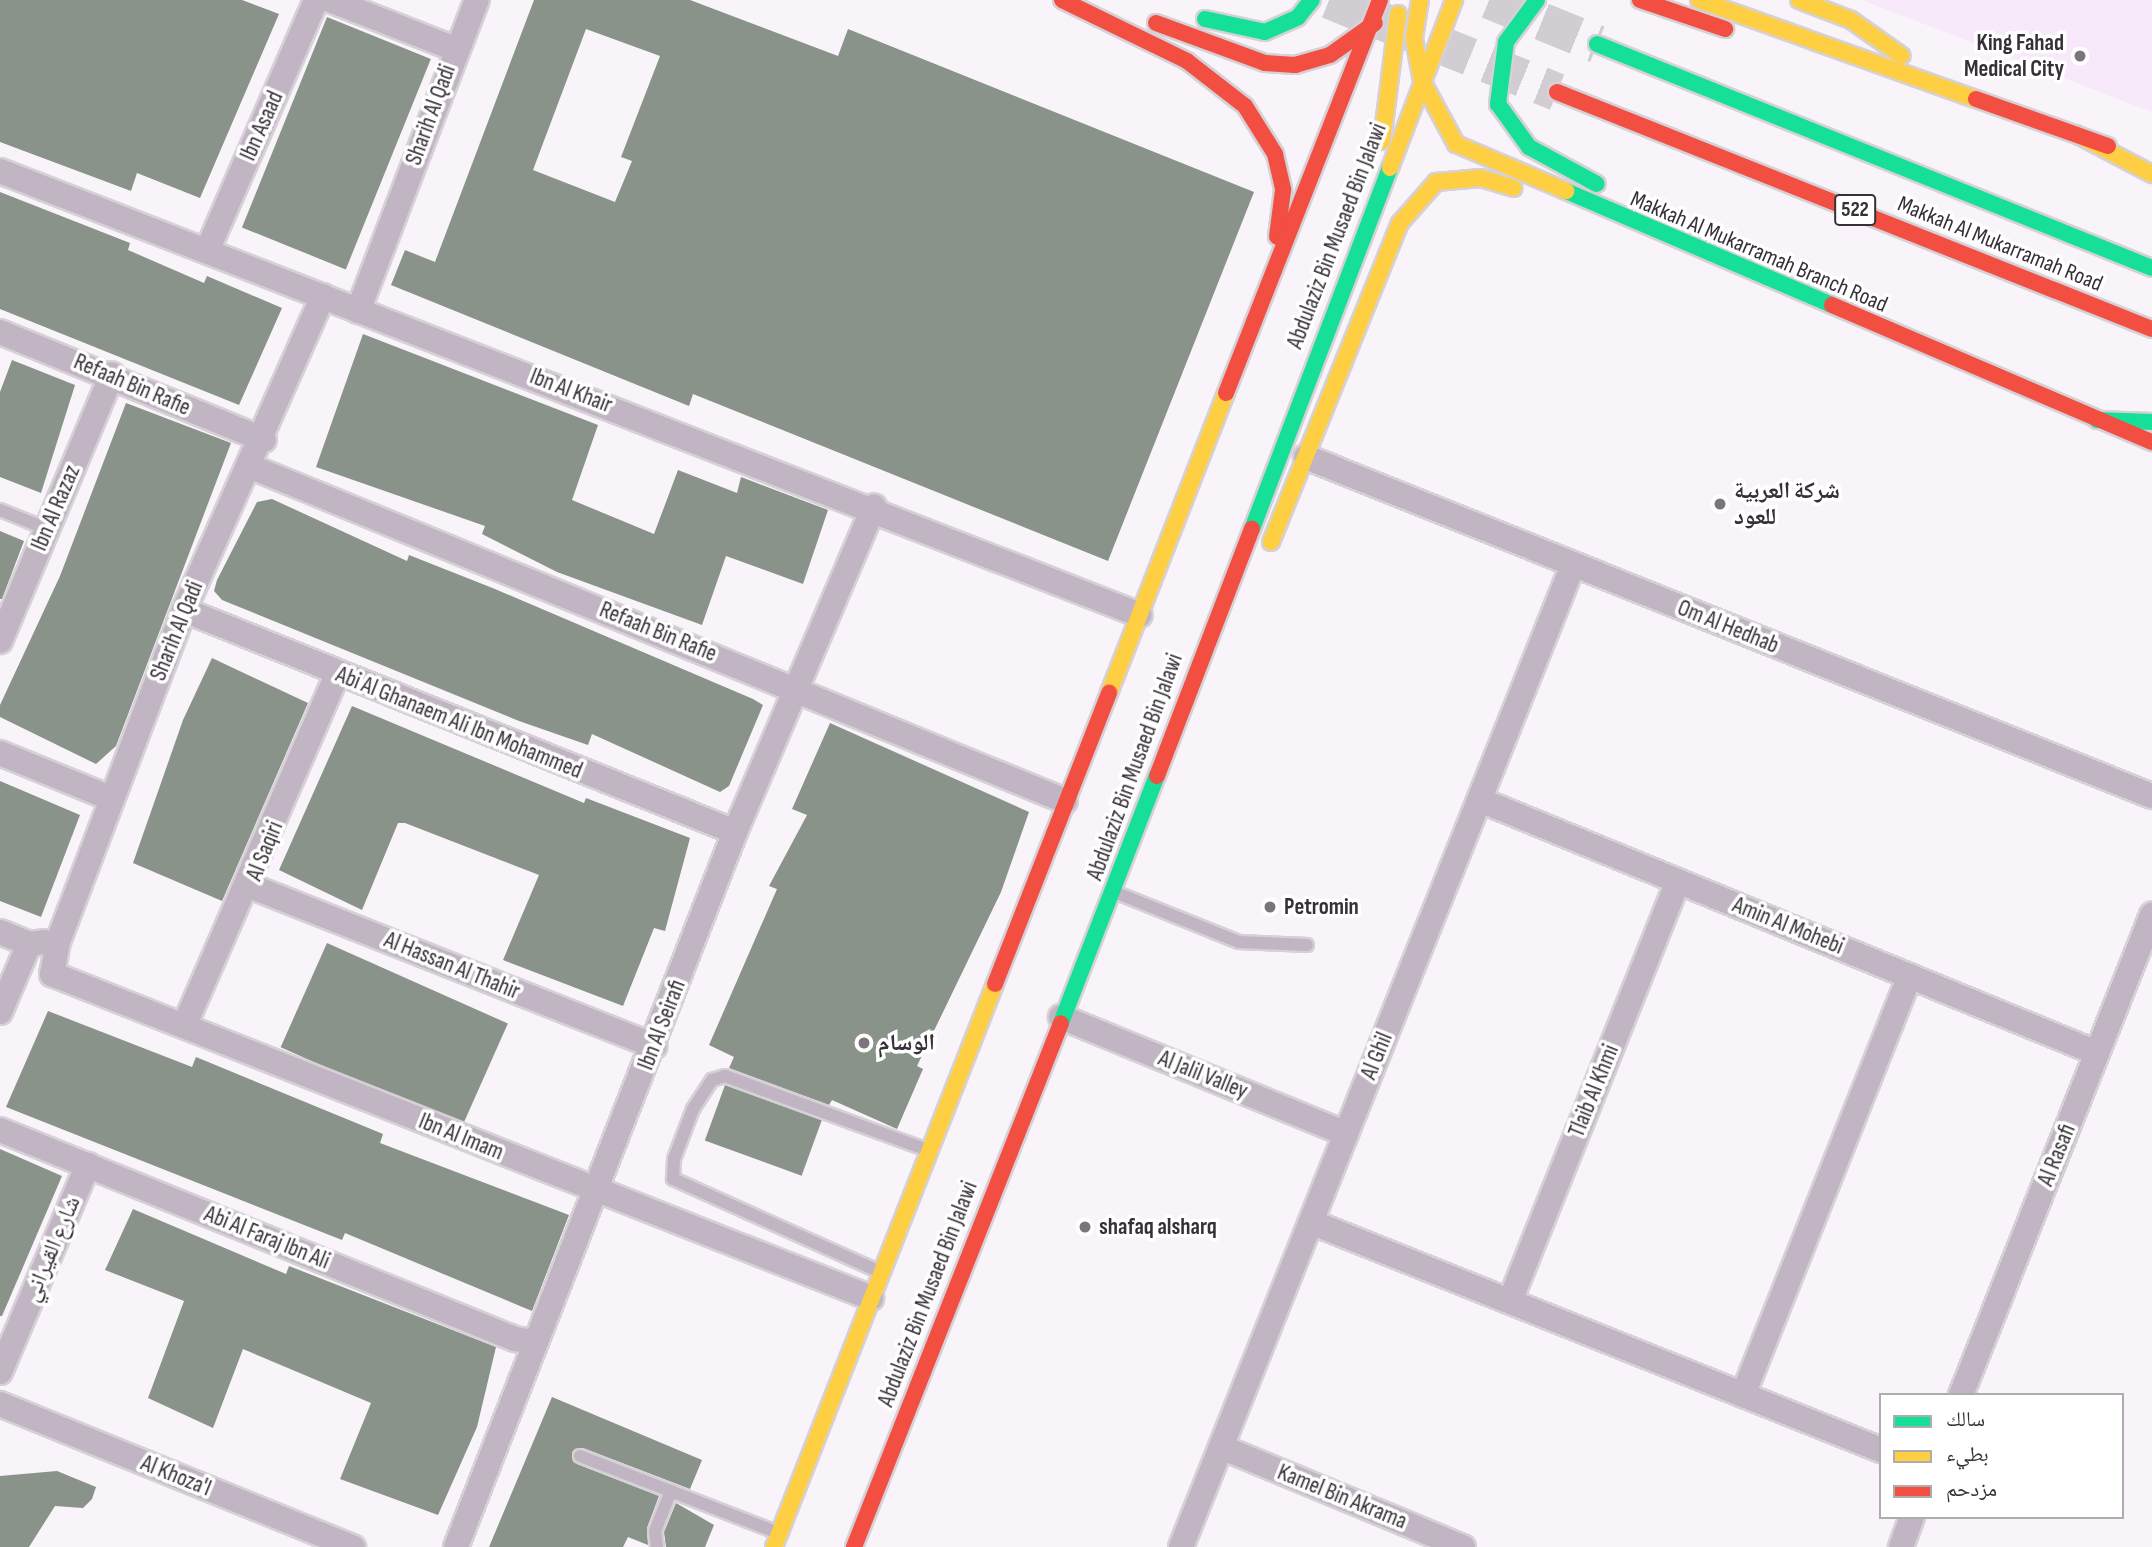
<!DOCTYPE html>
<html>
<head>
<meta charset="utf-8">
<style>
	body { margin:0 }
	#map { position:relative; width:2152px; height:1547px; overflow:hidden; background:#f9f3fa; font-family:"Sofia Sans Condensed","Noto Naskh Arabic",sans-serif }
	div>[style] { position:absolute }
	.built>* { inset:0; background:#f7e8fa }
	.building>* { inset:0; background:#8a938a; transform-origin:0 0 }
	.highway-tunnel>* { height:38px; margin-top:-19px; transform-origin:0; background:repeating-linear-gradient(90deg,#d2ccd3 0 38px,transparent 0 57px) }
	.roads { filter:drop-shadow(2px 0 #d5d1d6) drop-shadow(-2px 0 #d5d1d6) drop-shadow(0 2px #d5d1d6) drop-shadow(0 -2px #d5d1d6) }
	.lane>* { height:12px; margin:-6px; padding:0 6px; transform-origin:6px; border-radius:6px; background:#c1b5c3 }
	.street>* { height:24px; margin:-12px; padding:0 12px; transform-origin:12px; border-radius:12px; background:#c1b5c3 }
	.fast>* { height:16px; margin:-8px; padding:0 8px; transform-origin:8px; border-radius:8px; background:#16e098 }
	.slow>* { height:16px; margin:-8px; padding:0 8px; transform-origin:8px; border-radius:8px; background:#ffcf43 }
	.jam>* { height:16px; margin:-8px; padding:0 8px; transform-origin:8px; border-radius:8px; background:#f24e42 }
	.dots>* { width:19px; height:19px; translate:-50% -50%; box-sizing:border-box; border:4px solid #fff; border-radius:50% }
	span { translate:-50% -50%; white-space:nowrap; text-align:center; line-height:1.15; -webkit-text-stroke:7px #fff; paint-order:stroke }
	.shield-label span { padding:2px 5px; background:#fff; border:2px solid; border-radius:5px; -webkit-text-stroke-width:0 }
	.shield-label { font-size:21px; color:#373038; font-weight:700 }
	.poi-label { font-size:23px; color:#373038; font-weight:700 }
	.right { translate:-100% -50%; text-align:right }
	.left { translate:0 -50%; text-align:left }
	.street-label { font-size:23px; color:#373038 }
	.legend { position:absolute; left:1879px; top:1393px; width:245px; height:126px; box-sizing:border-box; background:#fff; border:2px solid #afacaf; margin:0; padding:9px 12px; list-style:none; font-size:21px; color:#373038 }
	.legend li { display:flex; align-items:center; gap:14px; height:35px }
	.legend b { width:35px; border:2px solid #afacaf }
</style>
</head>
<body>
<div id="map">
	<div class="built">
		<div style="clip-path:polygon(1862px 0,2152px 0,2152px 112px)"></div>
	</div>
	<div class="building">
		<div style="clip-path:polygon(0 0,242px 0,279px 14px,200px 198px,137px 173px,131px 191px,0 142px)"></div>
		<div style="clip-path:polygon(evenodd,534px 0,690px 0,838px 56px,848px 29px,1254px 192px,1108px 561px,693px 394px,689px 406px,391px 285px,405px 250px,435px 262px,534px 0,586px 29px,660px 56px,621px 157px,632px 161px,615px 202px,533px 170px,586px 29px)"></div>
		<div style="left:327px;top:17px;width:112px;height:227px;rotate:22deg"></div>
		<div style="clip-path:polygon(0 192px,130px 243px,128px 250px,204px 283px,207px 276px,282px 308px,239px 405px,0 309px)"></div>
		<div style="clip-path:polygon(363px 334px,598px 425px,572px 500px,654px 534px,678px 470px,737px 493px,741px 477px,828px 510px,803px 584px,726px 556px,702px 625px,557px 572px,482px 534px,485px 526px,316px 467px)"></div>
		<div style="clip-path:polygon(12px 360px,75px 385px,41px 493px,0 477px,0 392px)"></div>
		<div style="clip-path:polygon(126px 403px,231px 443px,116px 746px,96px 764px,0 717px,0 705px,60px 576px)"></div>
		<div style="clip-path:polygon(272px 499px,407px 561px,409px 555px,495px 589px,753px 699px,763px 705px,729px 786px,720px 792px,592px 734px,588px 745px,519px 721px,222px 600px,214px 591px,217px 580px,257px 502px)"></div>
		<div style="clip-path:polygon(0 531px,24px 541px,2px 599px,0 599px)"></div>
		<div style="clip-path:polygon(212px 658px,308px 703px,222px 901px,133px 863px,183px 720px)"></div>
		<div style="clip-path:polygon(352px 706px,584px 803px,586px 798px,690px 838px,665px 931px,654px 928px,623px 1006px,503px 960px,539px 875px,405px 823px,398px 823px,362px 910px,279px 870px)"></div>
		<div style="clip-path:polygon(830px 723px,1029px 812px,1001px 892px,917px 1066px,923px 1069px,897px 1129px,832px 1100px,829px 1105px,729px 1068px,734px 1057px,709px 1045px,777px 889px,769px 886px,807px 815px,792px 809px)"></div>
		<div style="clip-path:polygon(0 781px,80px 815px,41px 917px,0 901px)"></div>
		<div style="left:327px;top:943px;width:198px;height:114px;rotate:24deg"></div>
		<div style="clip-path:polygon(48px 1011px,192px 1067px,196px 1057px,383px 1134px,380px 1143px,569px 1215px,532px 1311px,345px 1233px,342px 1240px,6px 1107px)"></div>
		<div style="left:725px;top:1085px;width:103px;height:59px;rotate:20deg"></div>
		<div style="clip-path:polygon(0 1149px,62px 1176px,2px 1316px,0 1316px)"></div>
		<div style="clip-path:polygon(133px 1209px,286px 1274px,289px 1266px,496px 1347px,477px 1427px,438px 1515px,340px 1479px,371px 1403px,243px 1349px,213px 1428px,148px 1398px,184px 1301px,105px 1270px)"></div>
		<div style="clip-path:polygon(552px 1397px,702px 1460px,690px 1489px,583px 1448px,572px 1452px,577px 1464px,659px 1496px,647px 1528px,648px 1545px,628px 1537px,623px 1547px,489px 1547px)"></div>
		<div style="clip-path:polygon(57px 1471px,96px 1487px,92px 1499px,83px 1508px,55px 1506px,29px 1547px,0 1547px,0 1476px)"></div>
		<div style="clip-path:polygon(676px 1503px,714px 1525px,705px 1547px,666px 1547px,664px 1532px)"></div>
	</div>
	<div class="highway-tunnel">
		<div style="left:1329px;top:0;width:246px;rotate:22deg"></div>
		<div style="left:1489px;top:0;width:117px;rotate:22.2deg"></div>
	</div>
	<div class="roads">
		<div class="lane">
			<div style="left:0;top:510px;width:51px;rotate:22deg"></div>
			<div style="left:1117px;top:893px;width:131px;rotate:21.9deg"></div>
			<div style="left:1239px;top:942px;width:68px;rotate:2.5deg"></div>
			<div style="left:878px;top:1271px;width:225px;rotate:-155.8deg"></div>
			<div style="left:673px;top:1179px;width:20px;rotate:-87deg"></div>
			<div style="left:674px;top:1159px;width:53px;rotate:-69.2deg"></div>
			<div style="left:693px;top:1109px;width:35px;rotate:-57deg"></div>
			<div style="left:712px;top:1080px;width:14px;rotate:-17deg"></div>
			<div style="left:725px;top:1076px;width:213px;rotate:20.1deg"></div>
			<div style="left:580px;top:1456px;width:210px;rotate:21.2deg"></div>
			<div style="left:657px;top:1547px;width:16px;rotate:-97deg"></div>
			<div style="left:655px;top:1531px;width:43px;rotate:-68.2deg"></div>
		</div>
		<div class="street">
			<div style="left:330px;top:0;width:134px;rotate:21.4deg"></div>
			<div style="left:0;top:171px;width:1223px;rotate:21.28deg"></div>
			<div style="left:207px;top:251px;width:274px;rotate:-66.5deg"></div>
			<div style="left:323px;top:296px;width:343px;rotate:113.9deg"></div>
			<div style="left:184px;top:610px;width:354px;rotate:110.8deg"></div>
			<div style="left:58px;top:941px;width:34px;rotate:100deg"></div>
			<div style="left:52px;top:974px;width:881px;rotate:21.58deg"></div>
			<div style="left:358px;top:311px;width:333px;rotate:-69.1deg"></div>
			<div style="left:0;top:332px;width:285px;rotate:22.2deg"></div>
			<div style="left:1306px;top:457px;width:911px;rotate:21.84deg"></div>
			<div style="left:249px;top:466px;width:882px;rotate:22.32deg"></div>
			<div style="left:184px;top:610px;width:594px;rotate:21.94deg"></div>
			<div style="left:0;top:641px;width:289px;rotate:-67.2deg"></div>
			<div style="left:0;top:753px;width:121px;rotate:22.3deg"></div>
			<div style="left:1480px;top:800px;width:667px;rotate:22.3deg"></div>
			<div style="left:250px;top:886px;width:435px;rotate:21.6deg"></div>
			<div style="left:0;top:932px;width:31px;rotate:22deg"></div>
			<div style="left:29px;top:944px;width:17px;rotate:-7deg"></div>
			<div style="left:0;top:1012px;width:74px;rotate:-66.9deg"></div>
			<div style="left:1061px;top:1017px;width:308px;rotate:22.3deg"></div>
			<div style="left:185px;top:1024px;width:382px;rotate:-66.5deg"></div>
			<div style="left:0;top:1130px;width:556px;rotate:22.09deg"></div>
			<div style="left:515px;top:1339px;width:20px;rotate:9deg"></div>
			<div style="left:1311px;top:1222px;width:614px;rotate:21.8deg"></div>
			<div style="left:1510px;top:1301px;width:452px;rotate:-68.2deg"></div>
			<div style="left:0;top:1372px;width:225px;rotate:-67deg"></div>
			<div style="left:1743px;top:1395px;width:451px;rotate:-68.3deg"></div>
			<div style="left:1961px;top:1395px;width:517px;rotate:-68.3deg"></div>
			<div style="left:0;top:1404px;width:381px;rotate:22.1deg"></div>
			<div style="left:1221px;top:1447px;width:262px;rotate:22.5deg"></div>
			<div style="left:456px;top:1547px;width:768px;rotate:-68.68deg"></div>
			<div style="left:735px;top:832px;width:354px;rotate:-66.9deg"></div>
			<div style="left:1181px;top:1547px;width:1057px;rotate:-68.24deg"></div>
			<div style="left:1901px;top:1547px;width:32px;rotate:-70deg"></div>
		</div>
		<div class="fast">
			<div style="left:1537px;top:0;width:52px;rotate:126.4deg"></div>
			<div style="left:1506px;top:42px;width:63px;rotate:97.4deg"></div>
			<div style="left:1498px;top:104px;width:53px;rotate:54.2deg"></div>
			<div style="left:1529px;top:147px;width:77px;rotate:28.6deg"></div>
			<div style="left:1205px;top:19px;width:61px;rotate:12.2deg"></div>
			<div style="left:1265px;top:32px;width:36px;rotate:-24deg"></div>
			<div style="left:1298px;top:17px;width:22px;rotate:-51deg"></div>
			<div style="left:1597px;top:44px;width:598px;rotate:21.98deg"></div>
			<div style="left:1566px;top:191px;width:289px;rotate:23.2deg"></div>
			<div style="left:2097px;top:420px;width:55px;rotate:2.1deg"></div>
			<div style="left:1252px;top:529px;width:386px;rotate:-69.1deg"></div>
			<div style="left:1061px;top:1023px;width:265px;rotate:-68.8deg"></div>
		</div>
		<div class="slow">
			<div style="left:1420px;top:0;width:39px;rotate:99deg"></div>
			<div style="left:1414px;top:39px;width:43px;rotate:79.2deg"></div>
			<div style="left:1422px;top:81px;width:72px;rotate:61.6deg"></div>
			<div style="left:1456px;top:144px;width:120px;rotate:23.1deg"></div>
			<div style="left:1699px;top:0;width:294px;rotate:19.7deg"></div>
			<div style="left:1799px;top:0;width:56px;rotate:21deg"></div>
			<div style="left:1851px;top:20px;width:62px;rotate:35.2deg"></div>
			<div style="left:2076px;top:134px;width:86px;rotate:27.8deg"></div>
			<div style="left:1382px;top:141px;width:128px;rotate:-82.8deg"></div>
			<div style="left:1390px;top:168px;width:180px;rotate:-69.1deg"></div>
			<div style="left:1271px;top:542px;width:344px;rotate:-68deg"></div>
			<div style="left:1400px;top:223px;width:55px;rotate:-48.7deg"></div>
			<div style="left:1436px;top:182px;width:45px;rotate:-5.1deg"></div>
			<div style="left:1481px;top:178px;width:34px;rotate:17deg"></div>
			<div style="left:1109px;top:693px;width:322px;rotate:-68.7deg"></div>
			<div style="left:774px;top:1547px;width:605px;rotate:-68.57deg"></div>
		</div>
		<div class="jam">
			<div style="left:1062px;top:0;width:139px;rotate:26deg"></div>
			<div style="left:1187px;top:61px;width:73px;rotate:37.8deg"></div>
			<div style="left:1245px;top:106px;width:57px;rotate:58deg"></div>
			<div style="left:1275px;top:154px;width:37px;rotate:77deg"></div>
			<div style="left:1283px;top:190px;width:47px;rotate:97.3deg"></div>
			<div style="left:1640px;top:0;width:90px;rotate:18.8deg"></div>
			<div style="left:1156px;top:23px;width:116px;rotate:20.2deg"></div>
			<div style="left:1265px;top:63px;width:30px;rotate:4deg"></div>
			<div style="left:1295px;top:65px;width:36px;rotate:-16deg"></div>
			<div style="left:1330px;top:55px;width:55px;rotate:-35.4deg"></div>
			<div style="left:1557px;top:92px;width:640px;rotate:21.72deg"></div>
			<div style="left:1976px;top:99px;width:140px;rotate:19.6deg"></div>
			<div style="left:1832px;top:305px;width:348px;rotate:23.2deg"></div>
			<div style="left:1226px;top:393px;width:422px;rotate:-68.6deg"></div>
			<div style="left:1157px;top:776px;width:265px;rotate:-69deg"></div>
			<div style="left:995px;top:984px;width:313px;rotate:-68.6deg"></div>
			<div style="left:854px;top:1547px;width:563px;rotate:-68.44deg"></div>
		</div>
	</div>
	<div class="dots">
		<div style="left:2080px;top:56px;background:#7b747c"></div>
		<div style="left:1720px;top:504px;background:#7b747c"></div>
		<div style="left:1270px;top:907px;background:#7b747c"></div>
		<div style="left:864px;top:1043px;background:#7b747c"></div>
		<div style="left:1085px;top:1227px;background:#7b747c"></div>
	</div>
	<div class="shield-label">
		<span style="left:1855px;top:210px">522</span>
	</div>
	<div class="poi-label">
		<span class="right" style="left:2064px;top:56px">King Fahad<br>Medical City</span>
		<span class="left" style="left:1734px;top:504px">شركة العربية<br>للعود</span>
		<span class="left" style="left:1284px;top:907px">Petromin</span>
		<span class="left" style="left:878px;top:1043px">الوسام</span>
		<span class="left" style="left:1099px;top:1227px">shafaq alsharq</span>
	</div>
	<div class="street-label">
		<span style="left:431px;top:115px;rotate:-70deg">Sharih Al Qadi</span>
		<span style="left:262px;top:126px;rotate:-66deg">Ibn Asaad</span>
		<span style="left:1337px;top:236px;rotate:-69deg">Abdulaziz Bin Musaed Bin Jalawi</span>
		<span style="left:2000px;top:244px;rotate:22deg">Makkah Al Mukarramah Road</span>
		<span style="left:1759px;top:252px;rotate:23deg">Makkah Al Mukarramah Branch Road</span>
		<span style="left:132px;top:385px;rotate:23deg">Refaah Bin Rafie</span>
		<span style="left:571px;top:391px;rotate:21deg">Ibn Al Khair</span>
		<span style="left:56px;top:508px;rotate:-67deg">Ibn Al Razaz</span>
		<span style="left:1728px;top:627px;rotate:22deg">Om Al Hedhab</span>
		<span style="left:177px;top:631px;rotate:-68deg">Sharih Al Qadi</span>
		<span style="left:658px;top:632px;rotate:22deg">Refaah Bin Rafie</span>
		<span style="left:459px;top:723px;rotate:22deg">Abi Al Ghanaem Ali Ibn Mohammed</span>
		<span style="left:1135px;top:767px;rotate:-70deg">Abdulaziz Bin Musaed Bin Jalawi</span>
		<span style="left:265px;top:851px;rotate:-68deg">Al Saqiri</span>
		<span style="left:1788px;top:926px;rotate:22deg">Amin Al Mohebi</span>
		<span style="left:452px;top:966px;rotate:22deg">Al Hassan Al Thahir</span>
		<span style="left:662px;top:1025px;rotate:-69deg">Ibn Al Seirafi</span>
		<span style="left:1377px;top:1056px;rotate:-68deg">Al Ghil</span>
		<span style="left:1203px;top:1075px;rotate:22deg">Al Jalil Valley</span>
		<span style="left:1594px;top:1091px;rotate:-68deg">Tlaib Al Khmi</span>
		<span style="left:461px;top:1137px;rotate:22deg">Ibn Al Imam</span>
		<span style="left:2057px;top:1155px;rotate:-68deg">Al Rasafi</span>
		<span style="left:267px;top:1238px;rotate:22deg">Abi Al Faraj Ibn Ali</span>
		<span style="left:52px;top:1249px;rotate:-67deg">شارع القيراني</span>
		<span style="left:928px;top:1294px;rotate:-69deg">Abdulaziz Bin Musaed Bin Jalawi</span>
		<span style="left:176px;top:1476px;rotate:22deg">Al Khoza'I</span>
		<span style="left:1342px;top:1497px;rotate:22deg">Kamel Bin Akrama</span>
	</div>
	<ul class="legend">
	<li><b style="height:9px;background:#16e098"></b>سالك</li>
	<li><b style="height:9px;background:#ffcf43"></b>بطيء</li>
	<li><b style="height:9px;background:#f24e42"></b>مزدحم</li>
	</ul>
</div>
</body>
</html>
